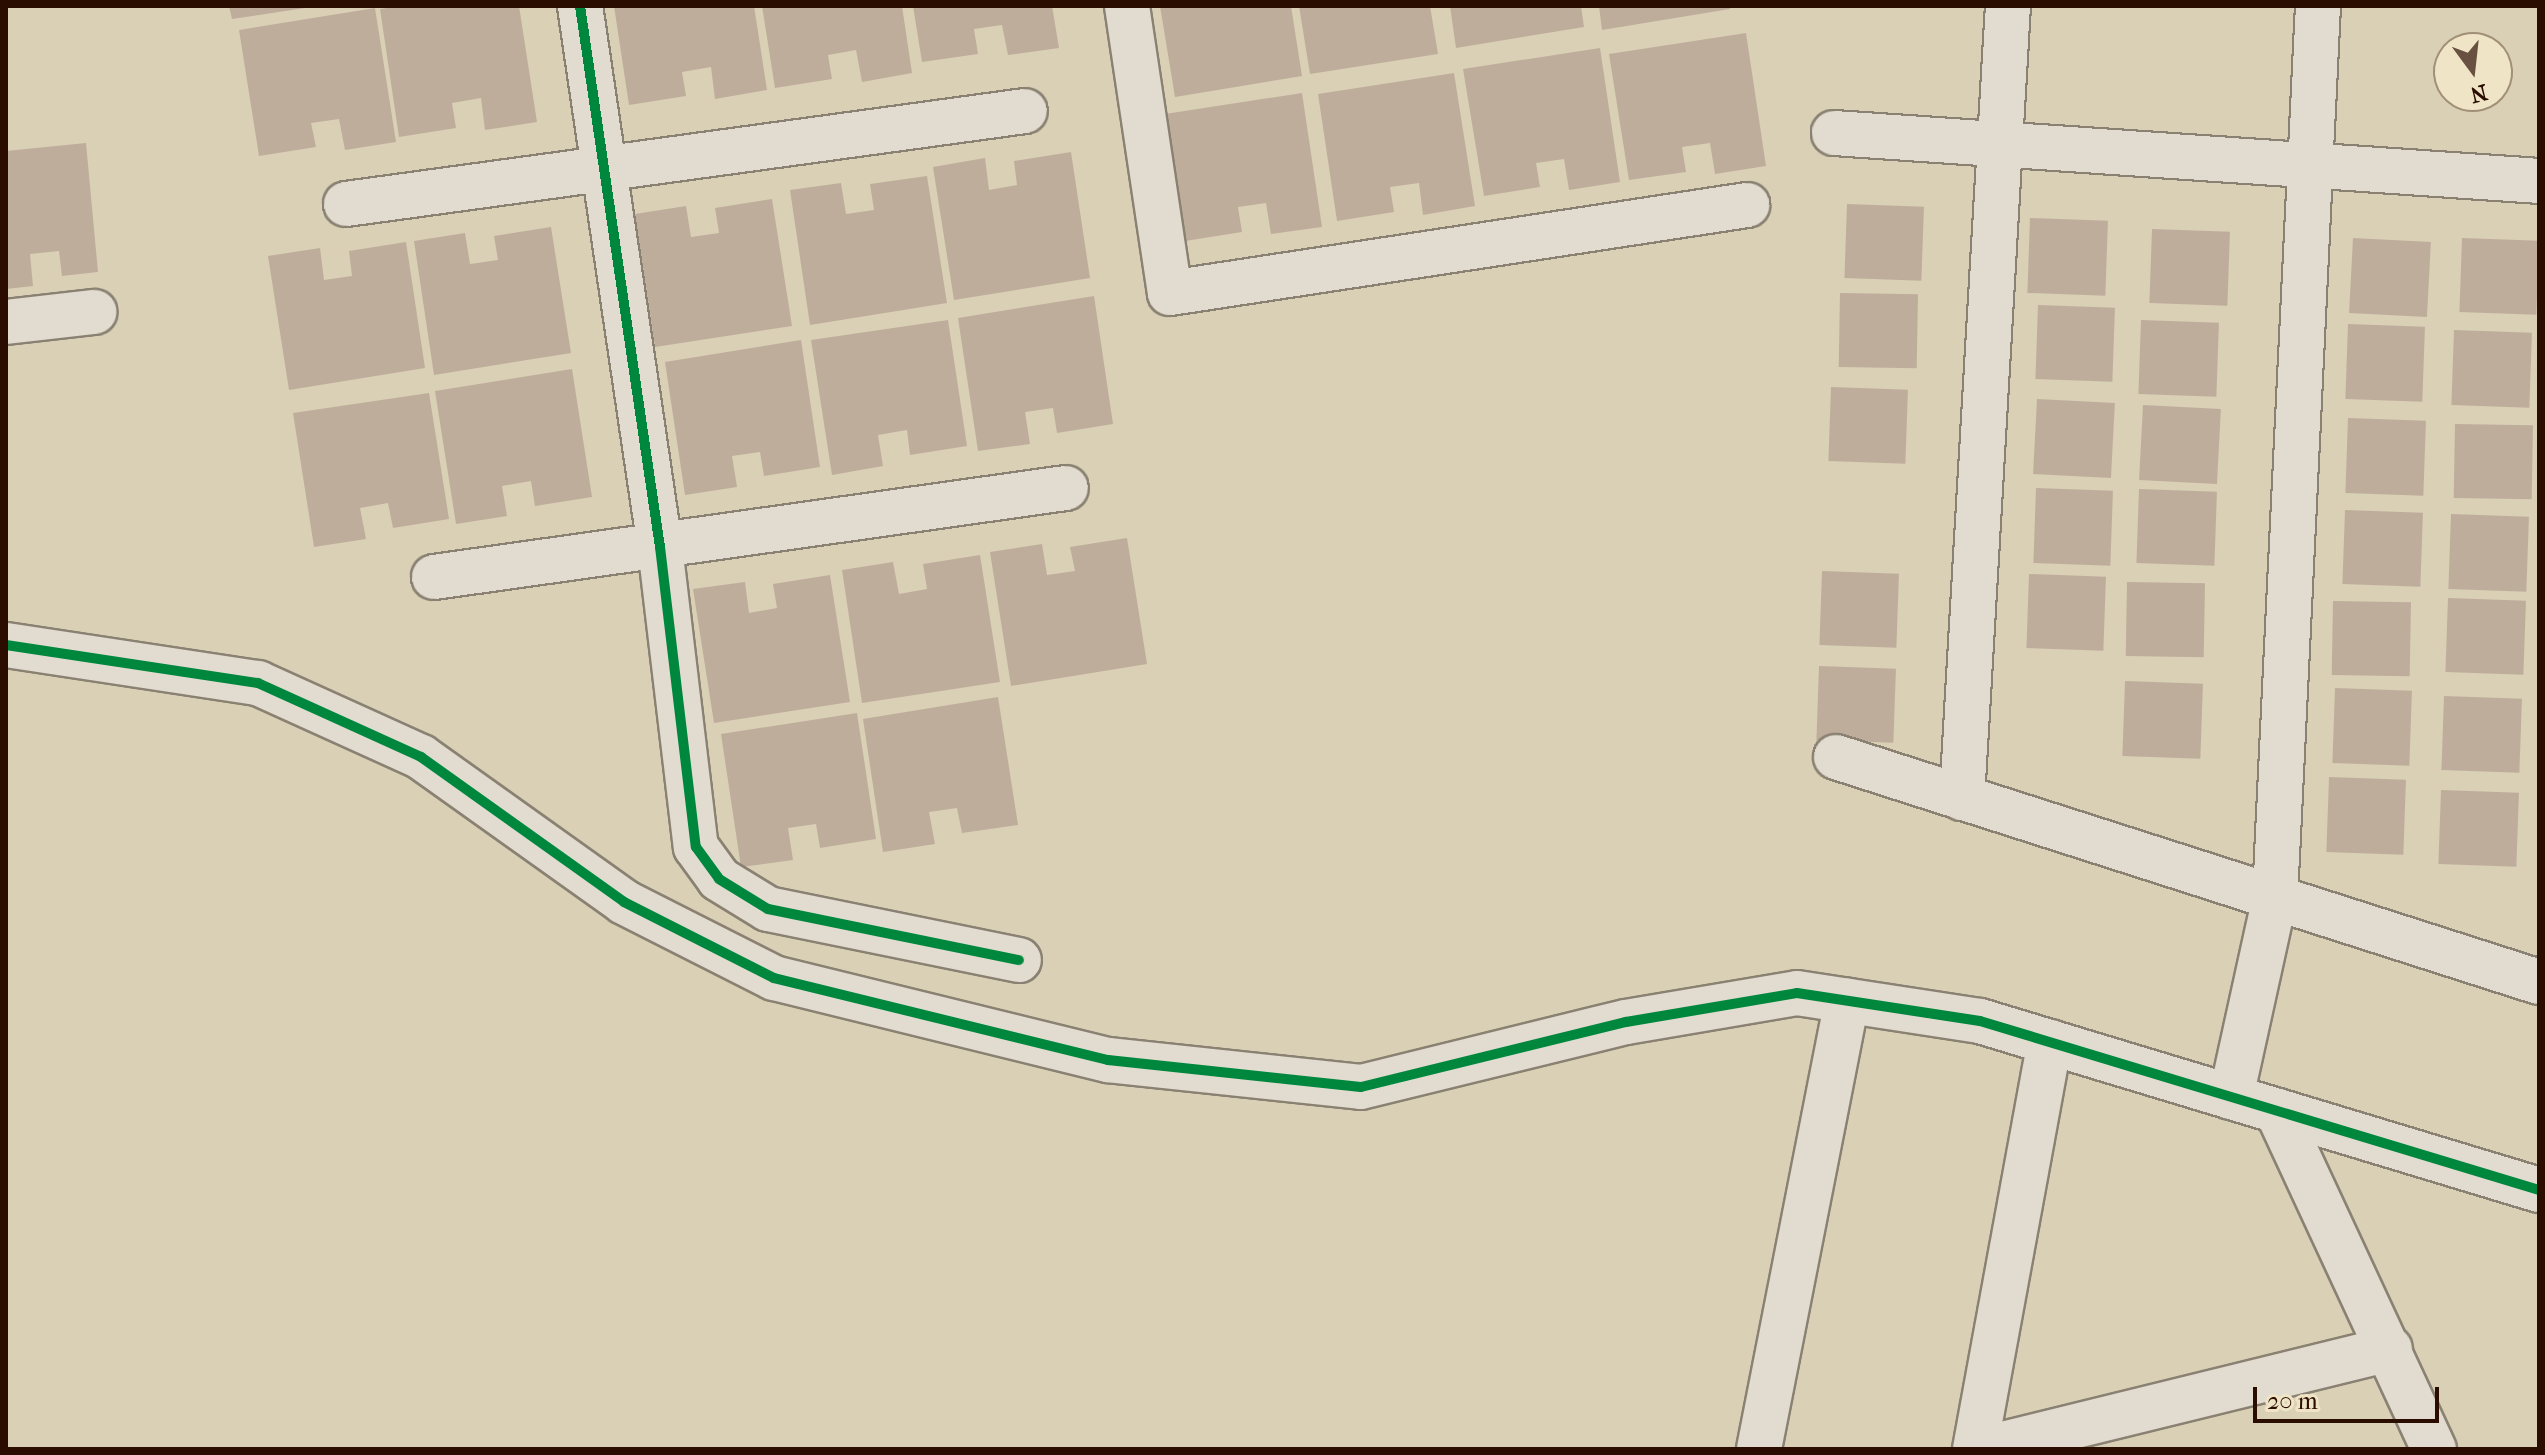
<!DOCTYPE html>
<html>
<head>
<meta charset="utf-8">
<style>
	body { margin:0 }
	#map { position:relative; width:2545px; height:1455px; overflow:hidden; background:#d9d0b6; font-family:"IM FELL French Canon",serif }
	div>[style] { position:absolute }
	.building>* { inset:0; background:#bfad9c; transform-origin:0 0 }
	.roads { filter:drop-shadow(2px 0 #8a8172) drop-shadow(-2px 0 #8a8172) drop-shadow(0 2px #8a8172) drop-shadow(0 -2px #8a8172) }
	.street>* { height:44px; margin:-22px; padding:0 22px; transform-origin:22px; border-radius:22px; background:#e1dccf }
	.cycleway>* { height:10px; margin:-5px; padding:0 5px; transform-origin:5px; border-radius:5px; background:#00873e }
	span { translate:-50% -50%; white-space:nowrap; text-align:center; line-height:1.15; -webkit-text-stroke:8px #efe5c6; paint-order:stroke }
	.frame { position:absolute; inset:0; border:8px solid #2b0d00; pointer-events:none }
	.north { position:absolute; left:2433px; top:32px; width:80px; height:80px; box-sizing:border-box; background:#efe5c6; border:2px solid #a18f77; border-radius:50%; rotate:165deg; font-size:22px; font-weight:700; line-height:32px; text-align:center; color:#2b0d00 }
	.north::after { content:''; display:block; margin:auto; width:28px; height:36px; background:#685140; clip-path:polygon(50% 0,100% 100%,50% 72%,0 100%) }
	.scale { position:absolute; left:2253px; top:1387px; width:186px; height:36px; box-sizing:border-box; border:4px solid #2b0d00; border-top:0; padding-left:10px; font-size:24px; line-height:28px; white-space:nowrap; color:#2b0d00; -webkit-text-stroke:6px #efe5c6; paint-order:stroke }
</style>
</head>
<body>
<div id="map">
	<div class="building">
		<div style="clip-path:polygon(229px 6px,305px 6px,305px 8px,232px 19px)"></div>
		<div style="clip-path:polygon(401px 6px,519px 6px,537px 122px,485px 130px,481px 98px,452px 103px,456px 128px,399px 137px,380px 9px)"></div>
		<div style="clip-path:polygon(614px 6px,754px 6px,767px 90px,715px 99px,711px 67px,682px 72px,686px 96px,629px 105px)"></div>
		<div style="clip-path:polygon(762px 6px,902px 6px,912px 73px,862px 82px,856px 50px,828px 55px,832px 79px,775px 88px)"></div>
		<div style="clip-path:polygon(913px 6px,1052px 6px,1059px 48px,1008px 55px,1002px 25px,974px 29px,978px 54px,922px 62px)"></div>
		<div style="clip-path:polygon(1160px 6px,1291px 6px,1302px 76px,1175px 97px)"></div>
		<div style="clip-path:polygon(1299px 6px,1430px 6px,1438px 54px,1310px 74px)"></div>
		<div style="clip-path:polygon(1450px 6px,1581px 6px,1584px 27px,1456px 48px)"></div>
		<div style="clip-path:polygon(1599px 6px,1730px 6px,1730px 9px,1602px 30px)"></div>
		<div style="clip-path:polygon(375px 8px,396px 142px,345px 150px,339px 119px,311px 123px,316px 147px,259px 156px,239px 30px)"></div>
		<div style="clip-path:polygon(1746px 33px,1766px 166px,1715px 174px,1710px 143px,1682px 147px,1686px 172px,1629px 180px,1609px 54px)"></div>
		<div style="clip-path:polygon(1600px 48px,1620px 182px,1569px 190px,1564px 159px,1536px 163px,1540px 187px,1484px 196px,1463px 69px)"></div>
		<div style="clip-path:polygon(1454px 73px,1475px 206px,1423px 215px,1419px 183px,1390px 187px,1394px 212px,1337px 221px,1318px 94px)"></div>
		<div style="clip-path:polygon(1302px 93px,1322px 227px,1271px 234px,1266px 203px,1238px 207px,1242px 232px,1185px 241px,1165px 114px)"></div>
		<div style="clip-path:polygon(86px 143px,98px 272px,62px 276px,59px 251px,30px 254px,33px 286px,6px 289px,6px 151px)"></div>
		<div style="clip-path:polygon(1071px 152px,1090px 278px,954px 300px,933px 167px,985px 158px,989px 190px,1017px 185px,1014px 161px)"></div>
		<div style="clip-path:polygon(927px 176px,947px 303px,810px 325px,790px 190px,841px 183px,846px 214px,874px 210px,870px 184px)"></div>
		<div style="clip-path:polygon(772px 199px,792px 326px,655px 347px,635px 214px,686px 206px,691px 237px,719px 233px,715px 208px)"></div>
		<div style="left:1847px;top:204px;width:77px;height:74px;rotate:2deg"></div>
		<div style="left:2030px;top:218px;width:78px;height:75px;rotate:2deg"></div>
		<div style="clip-path:polygon(551px 227px,571px 353px,434px 375px,414px 241px,465px 233px,470px 264px,498px 260px,494px 236px)"></div>
		<div style="left:2152px;top:229px;width:78px;height:74px;rotate:2deg"></div>
		<div style="left:2353px;top:238px;width:78px;height:75px;rotate:3deg"></div>
		<div style="left:2462px;top:238px;width:77px;height:74px;rotate:2deg"></div>
		<div style="clip-path:polygon(406px 242px,425px 368px,289px 390px,268px 256px,320px 248px,324px 280px,352px 276px,349px 251px)"></div>
		<div style="left:1840px;top:293px;width:78px;height:74px;rotate:1deg"></div>
		<div style="clip-path:polygon(1094px 296px,1113px 424px,1057px 433px,1053px 408px,1025px 412px,1030px 444px,978px 451px,958px 318px)"></div>
		<div style="left:2038px;top:305px;width:77px;height:74px;rotate:2deg"></div>
		<div style="clip-path:polygon(948px 320px,967px 446px,910px 455px,907px 430px,878px 435px,883px 466px,832px 475px,811px 340px)"></div>
		<div style="left:2141px;top:320px;width:78px;height:74px;rotate:2deg"></div>
		<div style="left:2348px;top:324px;width:77px;height:75px;rotate:2deg"></div>
		<div style="left:2454px;top:330px;width:78px;height:75px;rotate:2deg"></div>
		<div style="clip-path:polygon(801px 340px,820px 467px,764px 476px,760px 452px,732px 456px,737px 487px,685px 495px,665px 362px)"></div>
		<div style="clip-path:polygon(572px 369px,592px 497px,535px 506px,531px 481px,502px 486px,507px 516px,456px 524px,435px 391px)"></div>
		<div style="left:1831px;top:387px;width:77px;height:74px;rotate:2deg"></div>
		<div style="clip-path:polygon(429px 393px,449px 519px,393px 528px,388px 503px,360px 508px,366px 539px,314px 547px,293px 413px)"></div>
		<div style="left:2037px;top:399px;width:78px;height:75px;rotate:3deg"></div>
		<div style="left:2143px;top:405px;width:78px;height:75px;rotate:3deg"></div>
		<div style="left:2348px;top:418px;width:78px;height:75px;rotate:2deg"></div>
		<div style="left:2455px;top:424px;width:78px;height:74px;rotate:1deg"></div>
		<div style="left:2036px;top:488px;width:77px;height:75px;rotate:2deg"></div>
		<div style="left:2139px;top:489px;width:78px;height:74px;rotate:2deg"></div>
		<div style="left:2345px;top:510px;width:78px;height:74px;rotate:2deg"></div>
		<div style="left:2451px;top:514px;width:78px;height:75px;rotate:2deg"></div>
		<div style="clip-path:polygon(1127px 538px,1147px 664px,1011px 686px,990px 552px,1042px 544px,1047px 575px,1075px 571px,1070px 547px)"></div>
		<div style="clip-path:polygon(980px 555px,1000px 682px,862px 703px,842px 570px,893px 562px,899px 594px,927px 589px,923px 564px)"></div>
		<div style="left:1822px;top:571px;width:77px;height:74px;rotate:2deg"></div>
		<div style="left:2029px;top:574px;width:77px;height:74px;rotate:2deg"></div>
		<div style="clip-path:polygon(830px 575px,850px 702px,714px 723px,693px 589px,745px 582px,749px 613px,777px 608px,773px 584px)"></div>
		<div style="left:2127px;top:582px;width:78px;height:74px;rotate:1deg"></div>
		<div style="left:2448px;top:598px;width:78px;height:74px;rotate:2deg"></div>
		<div style="left:2333px;top:601px;width:78px;height:74px;rotate:1deg"></div>
		<div style="left:1819px;top:666px;width:77px;height:74px;rotate:2deg"></div>
		<div style="left:2125px;top:681px;width:78px;height:75px;rotate:2deg"></div>
		<div style="left:2335px;top:688px;width:77px;height:75px;rotate:2deg"></div>
		<div style="left:2444px;top:696px;width:78px;height:74px;rotate:2deg"></div>
		<div style="clip-path:polygon(998px 697px,1018px 825px,962px 833px,957px 808px,929px 812px,935px 844px,883px 852px,863px 719px)"></div>
		<div style="clip-path:polygon(857px 713px,876px 839px,820px 848px,816px 824px,788px 828px,793px 860px,741px 867px,721px 734px)"></div>
		<div style="left:2329px;top:777px;width:77px;height:75px;rotate:2deg"></div>
		<div style="left:2441px;top:790px;width:78px;height:74px;rotate:2deg"></div>
	</div>
	<div class="roads">
		<div class="street">
			<div style="left:580px;top:6px;width:547px;rotate:81.59deg"></div>
			<div style="left:660px;top:547px;width:302px;rotate:83.2deg"></div>
			<div style="left:696px;top:847px;width:39px;rotate:54deg"></div>
			<div style="left:719px;top:879px;width:57px;rotate:31.5deg"></div>
			<div style="left:768px;top:909px;width:256px;rotate:11.5deg"></div>
			<div style="left:1127px;top:6px;width:290px;rotate:81.5deg"></div>
			<div style="left:1170px;top:293px;width:584px;rotate:-8.67deg"></div>
			<div style="left:1834px;top:133px;width:707px;rotate:3.89deg"></div>
			<div style="left:346px;top:204px;width:685px;rotate:-7.8deg"></div>
			<div style="left:6px;top:322px;width:89px;rotate:-6.5deg"></div>
			<div style="left:434px;top:577px;width:638px;rotate:-8.02deg"></div>
			<div style="left:6px;top:645px;width:255px;rotate:8.6deg"></div>
			<div style="left:258px;top:683px;width:179px;rotate:24.4deg"></div>
			<div style="left:421px;top:757px;width:249px;rotate:35.5deg"></div>
			<div style="left:624px;top:902px;width:168px;rotate:26.9deg"></div>
			<div style="left:774px;top:978px;width:344px;rotate:13.8deg"></div>
			<div style="left:1108px;top:1060px;width:254px;rotate:6.1deg"></div>
			<div style="left:1361px;top:1087px;width:273px;rotate:-13.8deg"></div>
			<div style="left:1626px;top:1022px;width:173px;rotate:-9.6deg"></div>
			<div style="left:1797px;top:993px;width:185px;rotate:8.7deg"></div>
			<div style="left:1980px;top:1021px;width:584px;rotate:16.82deg"></div>
			<div style="left:1836px;top:757px;width:738px;rotate:17.75deg"></div>
			<div style="left:1962px;top:798px;width:793px;rotate:-86.68deg"></div>
			<div style="left:2231px;top:1097px;width:205px;rotate:-77.6deg"></div>
			<div style="left:2275px;top:897px;width:892px;rotate:-87.24deg"></div>
			<div style="left:2277px;top:1111px;width:373px;rotate:65.1deg"></div>
			<div style="left:1759px;top:1449px;width:457px;rotate:-78.9deg"></div>
			<div style="left:1975px;top:1449px;width:414px;rotate:-79.6deg"></div>
			<div style="left:1982px;top:1449px;width:420px;rotate:-13.8deg"></div>
		</div>
	</div>
	<div class="cycleway">
		<div style="left:580px;top:6px;width:547px;rotate:81.59deg"></div>
		<div style="left:660px;top:547px;width:302px;rotate:83.2deg"></div>
		<div style="left:696px;top:847px;width:39px;rotate:54deg"></div>
		<div style="left:719px;top:879px;width:57px;rotate:31.5deg"></div>
		<div style="left:768px;top:909px;width:256px;rotate:11.5deg"></div>
		<div style="left:6px;top:645px;width:255px;rotate:8.6deg"></div>
		<div style="left:258px;top:683px;width:179px;rotate:24.4deg"></div>
		<div style="left:421px;top:757px;width:249px;rotate:35.5deg"></div>
		<div style="left:624px;top:902px;width:168px;rotate:26.9deg"></div>
		<div style="left:774px;top:978px;width:344px;rotate:13.8deg"></div>
		<div style="left:1108px;top:1060px;width:254px;rotate:6.1deg"></div>
		<div style="left:1361px;top:1087px;width:273px;rotate:-13.8deg"></div>
		<div style="left:1626px;top:1022px;width:173px;rotate:-9.6deg"></div>
		<div style="left:1797px;top:993px;width:185px;rotate:8.7deg"></div>
		<div style="left:1980px;top:1021px;width:584px;rotate:16.82deg"></div>
	</div>
	<div class="frame"></div>
	<div class="north">N</div>
	<div class="scale">20 m</div>
</div>
</body>
</html>
